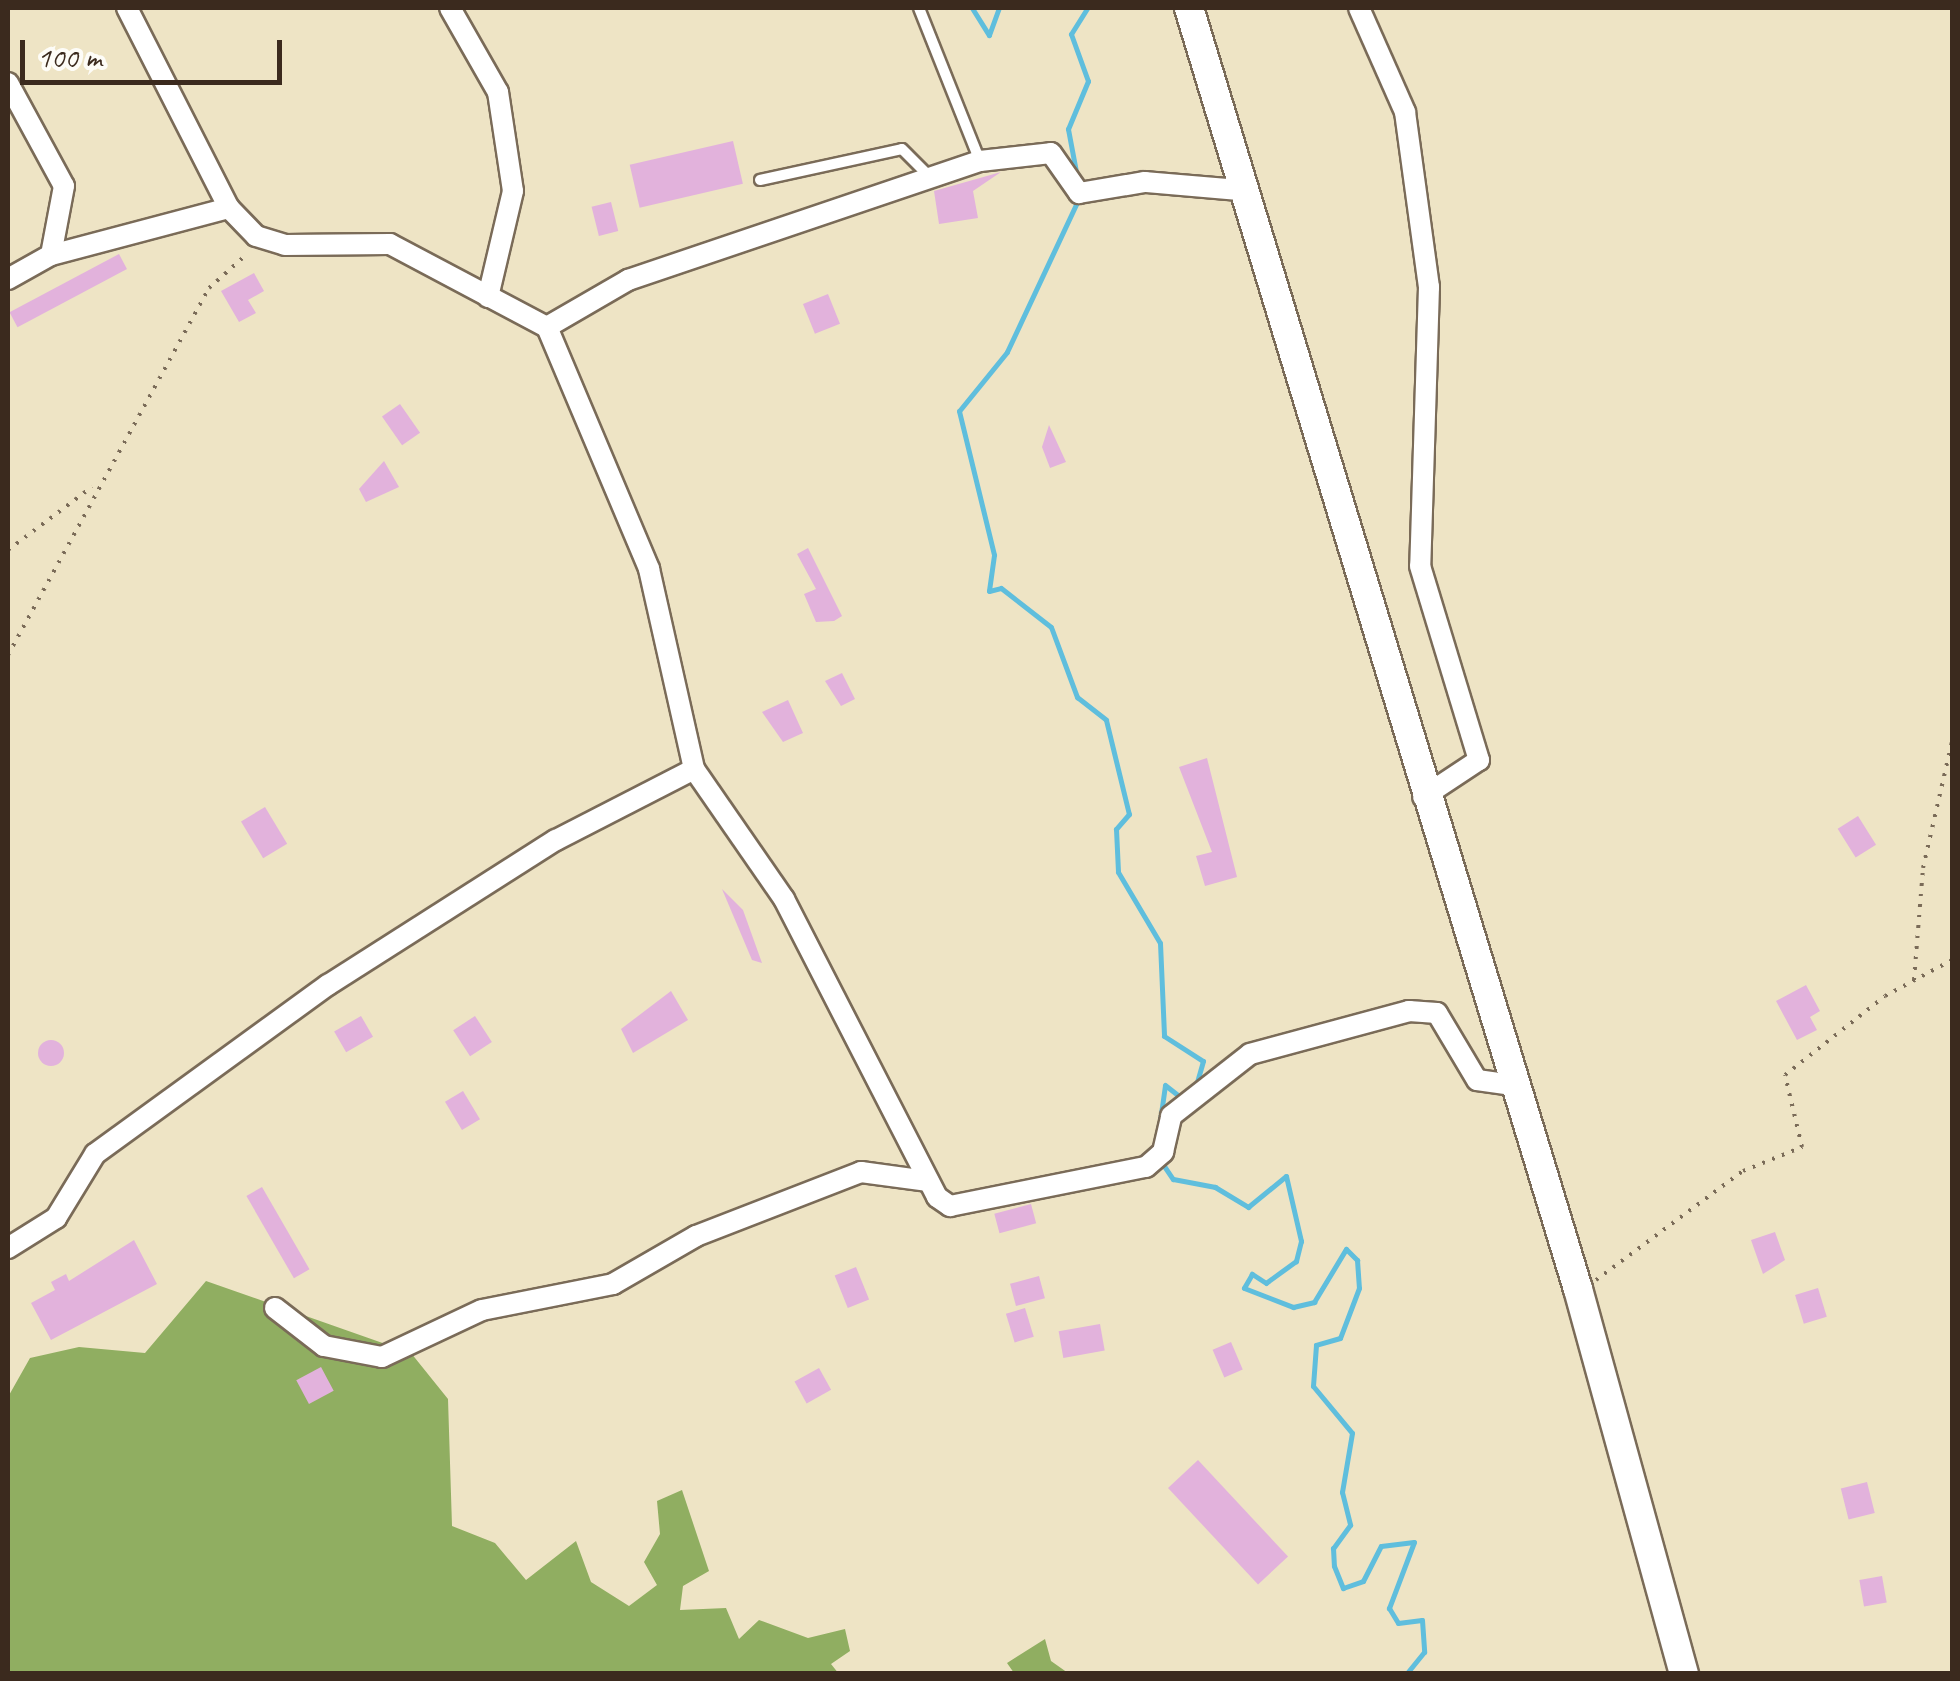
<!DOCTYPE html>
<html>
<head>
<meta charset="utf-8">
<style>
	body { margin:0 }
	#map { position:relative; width:1960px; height:1681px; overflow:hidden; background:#eee4c5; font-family:Caveat,sans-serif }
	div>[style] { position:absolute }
	.forest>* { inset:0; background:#90ae61 }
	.stream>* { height:5px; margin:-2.5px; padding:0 2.5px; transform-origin:2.5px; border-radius:2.5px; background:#5fbedd }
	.building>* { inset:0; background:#e2b2dc; transform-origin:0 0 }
	.round { border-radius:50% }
	.path>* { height:4px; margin-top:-2px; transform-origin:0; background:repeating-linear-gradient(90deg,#7a6b58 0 2.5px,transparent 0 10.5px) }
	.roads { filter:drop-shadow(2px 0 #7a6b58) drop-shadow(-2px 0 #7a6b58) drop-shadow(0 2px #7a6b58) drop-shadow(0 -2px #7a6b58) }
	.lane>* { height:10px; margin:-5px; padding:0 5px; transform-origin:5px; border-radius:5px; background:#fff }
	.street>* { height:20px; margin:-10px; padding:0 10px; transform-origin:10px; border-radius:10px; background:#fff }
	.secondary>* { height:28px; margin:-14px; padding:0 14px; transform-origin:14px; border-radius:14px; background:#fff }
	span { translate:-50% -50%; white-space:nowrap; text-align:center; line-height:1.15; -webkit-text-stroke:8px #fdfcf7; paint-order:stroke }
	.frame { position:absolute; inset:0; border:10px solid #3b2a1e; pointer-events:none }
	.scale { position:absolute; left:20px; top:40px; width:262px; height:45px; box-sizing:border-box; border:5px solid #3b2a1e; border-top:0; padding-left:12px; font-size:30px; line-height:35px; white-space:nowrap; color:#3b2a1e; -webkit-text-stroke:8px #fdfcf7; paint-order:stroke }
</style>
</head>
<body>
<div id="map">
	<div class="forest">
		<div style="clip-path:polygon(206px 1281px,411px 1353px,448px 1399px,452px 1526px,495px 1543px,526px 1580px,576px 1541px,591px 1582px,629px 1606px,657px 1585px,644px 1562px,660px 1534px,657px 1501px,682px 1490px,709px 1571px,683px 1586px,680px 1610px,726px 1608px,739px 1639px,759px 1620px,808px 1638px,845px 1629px,850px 1651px,831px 1664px,839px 1674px,8px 1674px,8px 1397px,30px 1358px,79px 1347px,145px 1353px)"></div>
		<div style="clip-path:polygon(1045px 1639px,1051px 1661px,1068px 1673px,1014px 1673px,1007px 1663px)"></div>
	</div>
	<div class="stream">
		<div style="left:972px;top:8px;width:32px;rotate:58deg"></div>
		<div style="left:989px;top:35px;width:29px;rotate:-70deg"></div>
		<div style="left:1077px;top:177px;width:49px;rotate:-100.6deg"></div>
		<div style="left:1068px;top:129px;width:52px;rotate:-67.4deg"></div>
		<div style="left:1088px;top:81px;width:50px;rotate:-109.9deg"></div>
		<div style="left:1071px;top:34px;width:31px;rotate:-58deg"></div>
		<div style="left:1079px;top:198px;width:170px;rotate:115.1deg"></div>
		<div style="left:1007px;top:352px;width:76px;rotate:129.1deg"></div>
		<div style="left:959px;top:411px;width:148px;rotate:76.3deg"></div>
		<div style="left:994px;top:555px;width:36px;rotate:98deg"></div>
		<div style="left:989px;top:591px;width:12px;rotate:-14deg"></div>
		<div style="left:1001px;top:588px;width:63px;rotate:38deg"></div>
		<div style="left:1051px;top:627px;width:75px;rotate:69.6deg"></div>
		<div style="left:1077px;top:697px;width:37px;rotate:38deg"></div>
		<div style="left:1106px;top:720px;width:97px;rotate:76.3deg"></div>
		<div style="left:1129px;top:814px;width:20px;rotate:131deg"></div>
		<div style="left:1116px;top:829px;width:43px;rotate:87.3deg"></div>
		<div style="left:1118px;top:872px;width:82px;rotate:59.4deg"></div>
		<div style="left:1160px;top:943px;width:93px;rotate:87.5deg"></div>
		<div style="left:1164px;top:1036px;width:46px;rotate:32.7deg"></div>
		<div style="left:1203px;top:1061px;width:29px;rotate:106deg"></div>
		<div style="left:1158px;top:1135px;width:50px;rotate:-82deg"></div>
		<div style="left:1165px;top:1085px;width:23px;rotate:38deg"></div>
		<div style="left:1160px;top:1160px;width:23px;rotate:56deg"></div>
		<div style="left:1173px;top:1179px;width:43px;rotate:10.8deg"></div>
		<div style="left:1215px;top:1187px;width:39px;rotate:31deg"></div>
		<div style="left:1248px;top:1207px;width:49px;rotate:-39.2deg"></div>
		<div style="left:1286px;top:1176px;width:67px;rotate:77deg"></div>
		<div style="left:1301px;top:1241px;width:21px;rotate:104deg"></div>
		<div style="left:1296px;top:1261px;width:37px;rotate:144deg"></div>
		<div style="left:1266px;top:1283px;width:17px;rotate:-147deg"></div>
		<div style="left:1252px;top:1274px;width:16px;rotate:120deg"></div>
		<div style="left:1244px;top:1288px;width:53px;rotate:21.2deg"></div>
		<div style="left:1293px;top:1307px;width:22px;rotate:-13deg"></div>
		<div style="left:1314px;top:1302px;width:62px;rotate:-58.9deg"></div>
		<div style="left:1346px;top:1249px;width:16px;rotate:45deg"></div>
		<div style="left:1357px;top:1260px;width:28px;rotate:86deg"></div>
		<div style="left:1359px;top:1288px;width:53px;rotate:110.8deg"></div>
		<div style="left:1340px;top:1338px;width:25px;rotate:164deg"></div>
		<div style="left:1316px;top:1345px;width:41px;rotate:94.2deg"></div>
		<div style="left:1313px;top:1386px;width:61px;rotate:50.3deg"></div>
		<div style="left:1352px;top:1433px;width:60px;rotate:99.6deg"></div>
		<div style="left:1342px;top:1492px;width:34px;rotate:76deg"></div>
		<div style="left:1350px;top:1525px;width:29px;rotate:126deg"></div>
		<div style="left:1333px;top:1548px;width:18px;rotate:87deg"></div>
		<div style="left:1334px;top:1566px;width:24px;rotate:68deg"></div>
		<div style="left:1343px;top:1588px;width:21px;rotate:-19deg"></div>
		<div style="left:1363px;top:1581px;width:39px;rotate:-63deg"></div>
		<div style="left:1381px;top:1546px;width:33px;rotate:-7deg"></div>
		<div style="left:1414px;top:1542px;width:71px;rotate:110.7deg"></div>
		<div style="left:1389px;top:1608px;width:17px;rotate:59deg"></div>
		<div style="left:1398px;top:1623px;width:24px;rotate:-7deg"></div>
		<div style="left:1422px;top:1620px;width:32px;rotate:86deg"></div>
		<div style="left:1424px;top:1652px;width:28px;rotate:129deg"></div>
	</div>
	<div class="building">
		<div style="left:733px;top:141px;width:44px;height:106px;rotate:77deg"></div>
		<div style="clip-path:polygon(1001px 172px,973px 191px,978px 218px,939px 224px,934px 191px)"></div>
		<div style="left:611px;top:202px;width:30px;height:20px;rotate:76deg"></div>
		<div style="left:119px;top:254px;width:17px;height:124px;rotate:62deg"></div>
		<div style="clip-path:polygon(254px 273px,264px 291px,248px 300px,256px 313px,239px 322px,221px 291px)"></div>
		<div style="left:828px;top:294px;width:32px;height:27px;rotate:68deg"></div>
		<div style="left:400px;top:404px;width:35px;height:22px;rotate:55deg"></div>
		<div style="clip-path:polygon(1049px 425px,1066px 462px,1050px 468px,1042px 447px)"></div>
		<div style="clip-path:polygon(384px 461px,399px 487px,366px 502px,359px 489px)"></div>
		<div style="clip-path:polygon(808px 548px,842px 616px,834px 621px,816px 622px,804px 594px,816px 589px,797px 554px)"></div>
		<div style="clip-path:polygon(842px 673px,855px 699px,841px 706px,825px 681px)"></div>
		<div style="clip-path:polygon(788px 700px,803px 733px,783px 742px,762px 712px)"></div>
		<div style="clip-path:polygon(1207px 758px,1237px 877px,1205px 886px,1196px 856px,1212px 852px,1179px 767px)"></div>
		<div style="left:265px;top:807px;width:43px;height:28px;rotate:59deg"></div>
		<div style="left:1858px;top:816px;width:34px;height:24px;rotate:58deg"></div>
		<div style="clip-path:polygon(722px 889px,743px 910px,762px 963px,752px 960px)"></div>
		<div style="clip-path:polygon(1806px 985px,1820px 1011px,1810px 1017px,1817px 1030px,1797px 1040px,1776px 1001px)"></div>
		<div style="clip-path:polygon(671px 991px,688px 1020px,633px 1053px,621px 1029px)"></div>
		<div style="left:361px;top:1016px;width:24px;height:31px;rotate:60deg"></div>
		<div style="left:475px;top:1016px;width:31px;height:26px;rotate:57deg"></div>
		<div class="round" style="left:38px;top:1040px;width:26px;height:26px"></div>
		<div style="left:463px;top:1091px;width:33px;height:21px;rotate:59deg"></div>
		<div style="left:262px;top:1187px;width:95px;height:18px;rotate:60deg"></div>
		<div style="left:1031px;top:1204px;width:20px;height:38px;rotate:75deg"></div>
		<div style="clip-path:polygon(1775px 1232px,1785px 1260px,1763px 1274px,1751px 1240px)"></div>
		<div style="clip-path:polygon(134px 1240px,157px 1284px,51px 1340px,31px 1303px,55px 1290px,51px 1282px,66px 1274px,69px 1281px)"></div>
		<div style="left:856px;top:1267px;width:35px;height:23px;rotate:68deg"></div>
		<div style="left:1039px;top:1276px;width:23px;height:30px;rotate:75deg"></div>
		<div style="left:1818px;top:1288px;width:30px;height:24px;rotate:73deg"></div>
		<div style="left:1025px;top:1308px;width:30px;height:20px;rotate:73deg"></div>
		<div style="left:1100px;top:1324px;width:27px;height:42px;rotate:80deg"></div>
		<div style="left:1231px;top:1342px;width:30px;height:20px;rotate:67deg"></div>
		<div style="left:321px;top:1367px;width:27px;height:28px;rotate:62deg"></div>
		<div style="left:819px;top:1368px;width:25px;height:28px;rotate:61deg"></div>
		<div style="left:1198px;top:1460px;width:132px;height:41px;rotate:47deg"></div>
		<div style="left:1867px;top:1482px;width:32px;height:27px;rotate:76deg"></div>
		<div style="left:1882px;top:1576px;width:27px;height:23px;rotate:80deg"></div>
	</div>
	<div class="path">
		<div style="left:8px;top:550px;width:105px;rotate:-36.9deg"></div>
		<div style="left:8px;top:655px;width:418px;rotate:-61.3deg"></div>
		<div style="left:209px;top:288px;width:51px;rotate:-41.8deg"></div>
		<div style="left:1914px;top:980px;width:112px;rotate:-85.4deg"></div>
		<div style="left:1923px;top:868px;width:130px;rotate:-77.1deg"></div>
		<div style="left:1596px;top:1280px;width:183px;rotate:-36.6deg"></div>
		<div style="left:1743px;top:1171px;width:64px;rotate:-22.1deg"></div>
		<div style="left:1802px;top:1147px;width:74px;rotate:-103.3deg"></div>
		<div style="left:1785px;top:1075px;width:127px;rotate:-38.3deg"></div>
		<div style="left:1885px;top:996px;width:76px;rotate:-28.2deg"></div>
	</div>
	<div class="roads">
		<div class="lane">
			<div style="left:919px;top:8px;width:165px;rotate:68.3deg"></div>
			<div style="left:760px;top:180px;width:145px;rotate:-12.3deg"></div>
			<div style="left:902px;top:149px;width:35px;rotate:45deg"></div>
		</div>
		<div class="street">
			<div style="left:127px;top:8px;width:225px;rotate:63deg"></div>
			<div style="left:229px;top:208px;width:39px;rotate:46deg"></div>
			<div style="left:256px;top:236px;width:30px;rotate:17deg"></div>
			<div style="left:285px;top:245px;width:105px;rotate:-0.5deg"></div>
			<div style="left:390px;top:244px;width:178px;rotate:27.9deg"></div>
			<div style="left:547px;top:327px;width:263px;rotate:67.1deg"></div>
			<div style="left:649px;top:569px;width:205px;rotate:77.3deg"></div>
			<div style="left:694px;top:769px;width:158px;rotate:55.3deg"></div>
			<div style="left:784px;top:899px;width:335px;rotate:62.8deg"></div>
			<div style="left:937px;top:1197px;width:16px;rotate:35deg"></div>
			<div style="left:950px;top:1206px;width:200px;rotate:-11.3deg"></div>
			<div style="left:1146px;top:1167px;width:23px;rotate:-41deg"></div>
			<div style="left:1163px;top:1152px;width:37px;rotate:-77deg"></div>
			<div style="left:1171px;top:1116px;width:100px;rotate:-38.1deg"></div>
			<div style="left:1250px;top:1054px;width:165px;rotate:-15.1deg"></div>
			<div style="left:1409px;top:1011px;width:28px;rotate:4deg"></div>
			<div style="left:1437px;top:1013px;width:78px;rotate:59.2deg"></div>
			<div style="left:1477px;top:1080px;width:36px;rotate:8deg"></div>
			<div style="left:450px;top:8px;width:97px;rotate:60.3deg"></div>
			<div style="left:498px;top:92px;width:100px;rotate:81.4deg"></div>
			<div style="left:513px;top:191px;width:109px;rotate:103.3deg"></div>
			<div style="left:1359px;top:8px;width:114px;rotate:66.1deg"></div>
			<div style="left:1405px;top:112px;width:177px;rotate:82.2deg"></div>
			<div style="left:1429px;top:287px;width:279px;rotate:91.8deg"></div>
			<div style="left:1420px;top:566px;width:203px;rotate:73.1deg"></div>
			<div style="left:1479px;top:760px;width:67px;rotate:146.5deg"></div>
			<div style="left:8px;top:83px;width:117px;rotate:61.5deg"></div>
			<div style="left:64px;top:186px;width:70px;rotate:100.7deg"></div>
			<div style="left:8px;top:279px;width:49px;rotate:-29.2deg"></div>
			<div style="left:51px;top:255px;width:184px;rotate:-14.8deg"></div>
			<div style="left:547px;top:327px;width:94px;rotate:-30.1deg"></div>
			<div style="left:628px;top:280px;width:372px;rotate:-18.7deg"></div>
			<div style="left:980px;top:161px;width:71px;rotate:-6.4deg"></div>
			<div style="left:1051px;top:153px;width:49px;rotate:55deg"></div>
			<div style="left:1079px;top:193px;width:67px;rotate:-9.5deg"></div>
			<div style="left:1145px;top:182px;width:93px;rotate:4.9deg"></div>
			<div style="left:8px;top:1248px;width:57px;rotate:-32deg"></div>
			<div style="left:56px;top:1218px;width:75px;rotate:-58.6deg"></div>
			<div style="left:95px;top:1154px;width:288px;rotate:-36deg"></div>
			<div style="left:328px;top:985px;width:270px;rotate:-32.5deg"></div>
			<div style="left:556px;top:840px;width:155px;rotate:-27.2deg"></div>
			<div style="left:275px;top:1308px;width:62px;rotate:37.8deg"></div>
			<div style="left:324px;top:1346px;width:59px;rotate:10.7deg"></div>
			<div style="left:382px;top:1357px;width:110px;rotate:-25.2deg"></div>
			<div style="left:482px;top:1310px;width:134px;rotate:-11.2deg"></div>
			<div style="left:613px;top:1284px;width:96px;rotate:-30deg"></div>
			<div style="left:696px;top:1236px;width:177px;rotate:-21.2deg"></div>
			<div style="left:861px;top:1172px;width:68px;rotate:7.7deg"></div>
		</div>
		<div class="secondary">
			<div style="left:1189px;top:8px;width:1339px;rotate:73.11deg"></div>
			<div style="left:1578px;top:1289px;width:399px;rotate:74.6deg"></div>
		</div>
	</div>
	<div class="frame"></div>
	<div class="scale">100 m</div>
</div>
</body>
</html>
